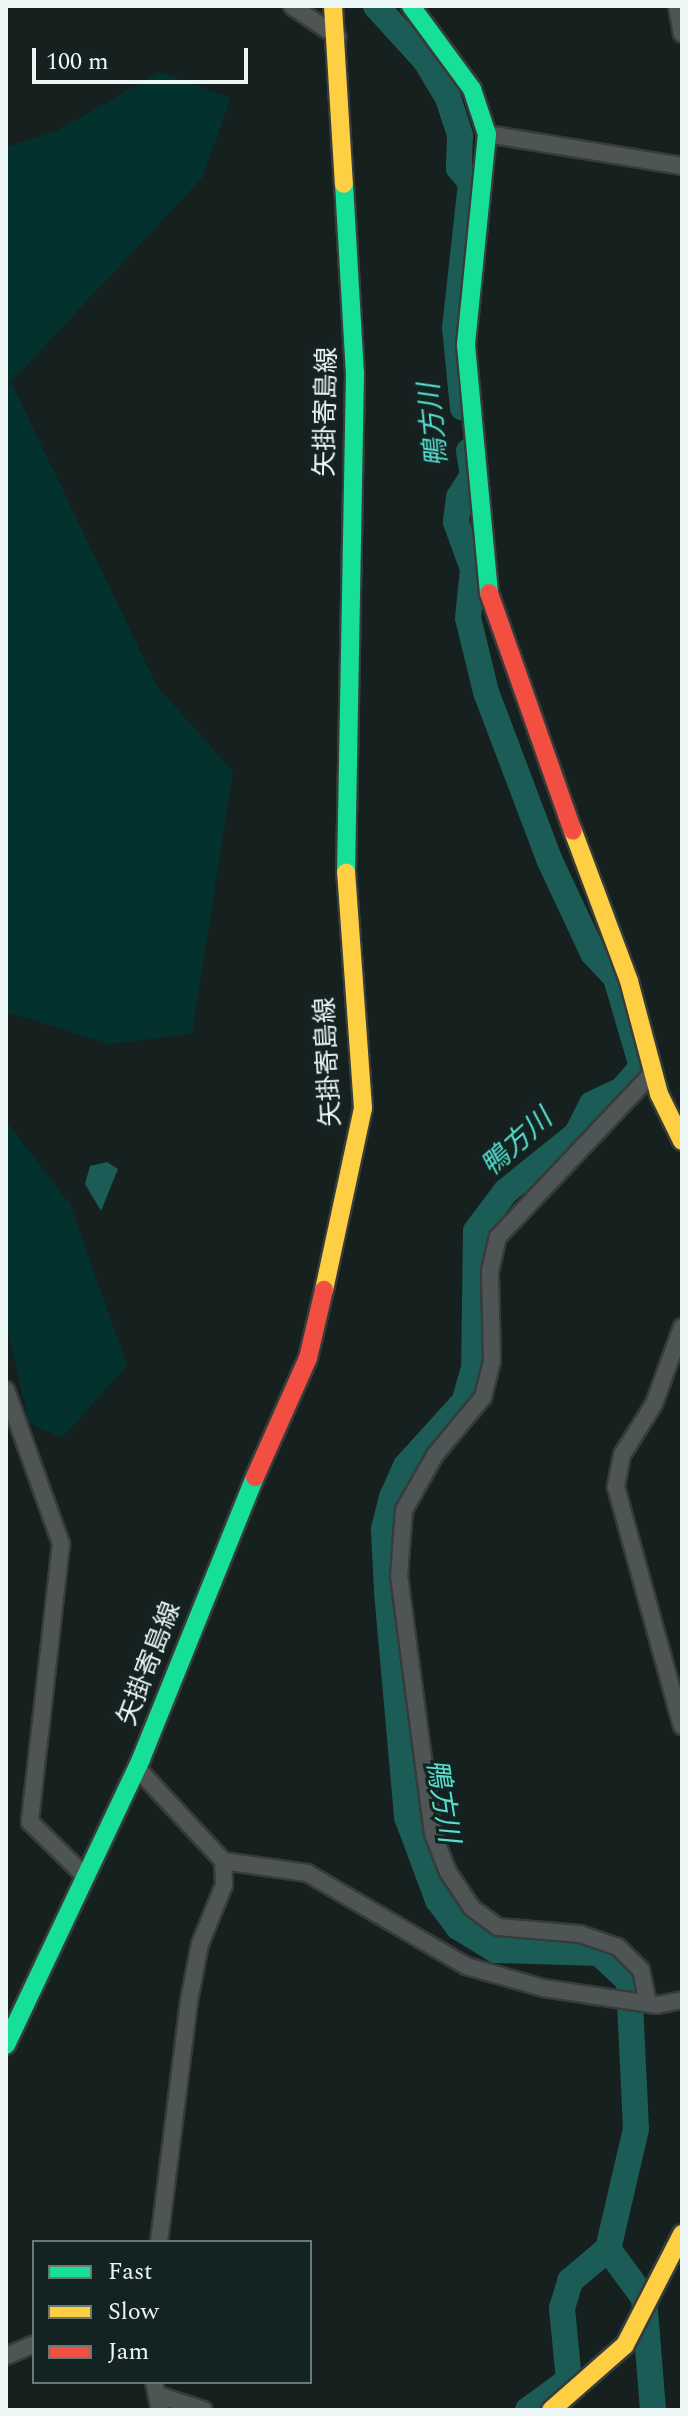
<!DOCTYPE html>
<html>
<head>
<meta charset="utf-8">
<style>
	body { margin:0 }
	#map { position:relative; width:688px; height:2416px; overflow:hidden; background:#16201e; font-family:Spectral,"Noto Sans JP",serif }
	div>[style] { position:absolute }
	.green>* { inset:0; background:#03312d }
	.water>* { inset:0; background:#1b5c56 }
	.river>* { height:26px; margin:-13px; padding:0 13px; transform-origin:13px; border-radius:13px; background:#1b5c56 }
	.roads { filter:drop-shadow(2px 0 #353c3b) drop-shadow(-2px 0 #353c3b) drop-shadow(0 2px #353c3b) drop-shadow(0 -2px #353c3b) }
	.street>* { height:16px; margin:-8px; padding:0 8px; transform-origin:8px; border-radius:8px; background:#4e5554 }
	.fast>* { height:18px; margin:-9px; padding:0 9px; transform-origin:9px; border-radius:9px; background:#16e098 }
	.slow>* { height:18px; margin:-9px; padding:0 9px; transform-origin:9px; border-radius:9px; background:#ffcf43 }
	.jam>* { height:18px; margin:-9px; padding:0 9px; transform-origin:9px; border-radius:9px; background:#f24e42 }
	span { translate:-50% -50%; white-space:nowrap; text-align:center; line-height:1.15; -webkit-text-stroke:6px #132321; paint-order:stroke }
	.street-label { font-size:26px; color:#ecf6f4 }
	.water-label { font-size:28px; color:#59ddd0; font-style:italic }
	.frame { position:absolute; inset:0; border:8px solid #ecf6f4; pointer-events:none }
	.legend { position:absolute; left:32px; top:2240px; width:280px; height:144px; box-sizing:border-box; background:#132321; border:2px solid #6a7775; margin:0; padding:10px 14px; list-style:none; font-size:24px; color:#ecf6f4 }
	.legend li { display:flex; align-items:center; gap:16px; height:40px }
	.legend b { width:40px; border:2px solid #6a7775 }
	.scale { position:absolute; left:32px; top:48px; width:216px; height:36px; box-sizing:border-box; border:4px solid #ecf6f4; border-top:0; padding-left:10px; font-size:24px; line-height:28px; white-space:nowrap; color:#ecf6f4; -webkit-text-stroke:6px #132321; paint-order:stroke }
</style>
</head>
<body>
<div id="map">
	<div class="green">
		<div style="clip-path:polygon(160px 72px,231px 98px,202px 178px,11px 382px,157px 686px,233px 772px,192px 1034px,109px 1044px,6px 1012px,6px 147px,57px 131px)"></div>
		<div style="clip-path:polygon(6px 1121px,70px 1204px,127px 1365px,62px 1438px,29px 1423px,6px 1323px)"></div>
	</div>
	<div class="water">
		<div style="clip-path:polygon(107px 1162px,118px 1169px,101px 1211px,85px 1184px,90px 1166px)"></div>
	</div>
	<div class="river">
		<div style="left:376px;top:6px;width:74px;rotate:47.7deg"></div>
		<div style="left:426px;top:61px;width:43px;rotate:59.3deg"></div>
		<div style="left:448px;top:98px;width:40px;rotate:72deg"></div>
		<div style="left:460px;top:136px;width:32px;rotate:92deg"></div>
		<div style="left:459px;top:168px;width:19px;rotate:51deg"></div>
		<div style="left:471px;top:183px;width:145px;rotate:96.3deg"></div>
		<div style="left:455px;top:327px;width:81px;rotate:84.4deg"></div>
		<div style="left:469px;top:451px;width:24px;rotate:81deg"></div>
		<div style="left:473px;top:475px;width:26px;rotate:122deg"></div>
		<div style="left:459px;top:497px;width:25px;rotate:97deg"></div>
		<div style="left:456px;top:522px;width:50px;rotate:70.1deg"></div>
		<div style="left:473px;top:569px;width:49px;rotate:95.8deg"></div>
		<div style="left:468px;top:618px;width:76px;rotate:76.3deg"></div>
		<div style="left:486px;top:692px;width:178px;rotate:69.3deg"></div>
		<div style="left:549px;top:859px;width:104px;rotate:64.9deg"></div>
		<div style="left:593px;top:953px;width:34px;rotate:47deg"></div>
		<div style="left:616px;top:978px;width:93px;rotate:73.7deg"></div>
		<div style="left:642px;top:1067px;width:30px;rotate:131deg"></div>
		<div style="left:622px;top:1090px;width:33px;rotate:155deg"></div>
		<div style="left:592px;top:1104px;width:34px;rotate:117deg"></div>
		<div style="left:577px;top:1134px;width:91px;rotate:141.2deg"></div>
		<div style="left:506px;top:1191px;width:50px;rotate:126.9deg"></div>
		<div style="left:476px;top:1231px;width:137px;rotate:90.8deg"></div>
		<div style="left:474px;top:1368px;width:35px;rotate:106deg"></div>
		<div style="left:464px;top:1402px;width:86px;rotate:132.2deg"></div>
		<div style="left:406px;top:1466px;width:34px;rotate:114deg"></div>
		<div style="left:392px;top:1497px;width:34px;rotate:104deg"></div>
		<div style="left:384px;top:1530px;width:62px;rotate:87.2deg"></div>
		<div style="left:387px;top:1592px;width:226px;rotate:84.9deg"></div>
		<div style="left:407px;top:1817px;width:89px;rotate:69.5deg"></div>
		<div style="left:438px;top:1900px;width:34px;rotate:53deg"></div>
		<div style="left:458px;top:1927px;width:44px;rotate:31.2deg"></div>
		<div style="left:496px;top:1950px;width:103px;rotate:1.7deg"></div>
		<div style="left:599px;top:1953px;width:41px;rotate:43deg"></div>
		<div style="left:629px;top:1981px;width:148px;rotate:87.3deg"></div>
		<div style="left:636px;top:2129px;width:123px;rotate:103.1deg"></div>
		<div style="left:608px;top:2249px;width:61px;rotate:53.7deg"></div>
		<div style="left:644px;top:2298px;width:112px;rotate:85.4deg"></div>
		<div style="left:528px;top:2410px;width:51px;rotate:-36.2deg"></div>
		<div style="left:569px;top:2380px;width:72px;rotate:-95.6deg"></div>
		<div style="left:562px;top:2308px;width:28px;rotate:-73deg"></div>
		<div style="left:570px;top:2281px;width:50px;rotate:-40.1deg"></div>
	</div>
	<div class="roads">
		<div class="street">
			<div style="left:292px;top:6px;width:55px;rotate:34deg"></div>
			<div style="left:677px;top:6px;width:28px;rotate:80deg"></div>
			<div style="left:487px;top:134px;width:198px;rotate:9.3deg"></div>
			<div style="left:682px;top:1327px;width:82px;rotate:110deg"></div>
			<div style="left:654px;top:1404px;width:60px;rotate:122.1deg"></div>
			<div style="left:622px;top:1455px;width:33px;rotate:101deg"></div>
			<div style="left:616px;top:1487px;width:248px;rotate:74.6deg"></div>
			<div style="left:6px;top:1390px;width:164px;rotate:70.3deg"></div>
			<div style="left:61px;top:1544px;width:280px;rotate:96.4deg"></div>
			<div style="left:30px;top:1822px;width:77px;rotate:44.5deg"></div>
			<div style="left:137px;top:1768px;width:127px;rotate:47.2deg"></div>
			<div style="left:223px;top:1861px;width:85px;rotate:8.1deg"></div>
			<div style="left:307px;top:1873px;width:184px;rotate:30.3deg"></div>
			<div style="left:466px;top:1966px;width:80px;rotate:15.9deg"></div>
			<div style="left:543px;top:1988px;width:115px;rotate:8.5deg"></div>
			<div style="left:657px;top:2005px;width:25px;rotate:-11deg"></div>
			<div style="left:648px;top:2003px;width:34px;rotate:-102deg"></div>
			<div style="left:641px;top:1970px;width:33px;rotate:-135deg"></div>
			<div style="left:618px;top:1947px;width:40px;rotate:-161.1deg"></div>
			<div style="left:580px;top:1934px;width:82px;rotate:-175.1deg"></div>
			<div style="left:498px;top:1927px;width:32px;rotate:-144deg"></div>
			<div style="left:472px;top:1908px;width:43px;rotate:-123.7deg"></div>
			<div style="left:448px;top:1872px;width:41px;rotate:-111.5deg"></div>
			<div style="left:433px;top:1834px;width:260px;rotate:-97.5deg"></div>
			<div style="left:399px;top:1576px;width:66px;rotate:-85.7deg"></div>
			<div style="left:404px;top:1510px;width:63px;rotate:-60.6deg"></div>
			<div style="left:435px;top:1455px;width:75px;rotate:-50.4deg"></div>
			<div style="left:483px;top:1397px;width:37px;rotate:-76deg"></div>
			<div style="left:492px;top:1361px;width:90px;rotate:-91.3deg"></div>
			<div style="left:490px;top:1271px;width:35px;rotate:-77deg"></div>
			<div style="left:498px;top:1237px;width:220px;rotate:-46.7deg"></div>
			<div style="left:159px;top:2242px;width:243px;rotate:-82.9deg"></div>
			<div style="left:189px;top:2001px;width:58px;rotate:-79.1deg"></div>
			<div style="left:200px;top:1944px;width:64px;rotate:-67.9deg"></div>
			<div style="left:224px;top:1885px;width:24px;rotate:-92deg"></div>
			<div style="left:6px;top:2356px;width:30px;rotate:-23deg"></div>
			<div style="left:154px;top:2382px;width:29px;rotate:78deg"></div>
			<div style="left:158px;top:2395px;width:48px;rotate:18.1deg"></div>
		</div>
		<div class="fast">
			<div style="left:411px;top:6px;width:103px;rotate:53.7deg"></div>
			<div style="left:472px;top:89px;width:47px;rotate:71.6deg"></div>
			<div style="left:487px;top:134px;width:212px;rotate:95.7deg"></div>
			<div style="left:466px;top:345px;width:249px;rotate:84.7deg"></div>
			<div style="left:344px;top:184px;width:189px;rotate:86.7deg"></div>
			<div style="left:355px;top:373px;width:500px;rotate:91.03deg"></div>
			<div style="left:6px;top:2045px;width:316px;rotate:-64.7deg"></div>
			<div style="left:141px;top:1759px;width:304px;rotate:-68deg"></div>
		</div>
		<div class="slow">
			<div style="left:333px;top:6px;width:178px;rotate:86.5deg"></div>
			<div style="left:573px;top:831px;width:160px;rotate:69.5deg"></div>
			<div style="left:629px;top:981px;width:117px;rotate:75.1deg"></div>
			<div style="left:659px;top:1094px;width:52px;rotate:63.9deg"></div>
			<div style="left:324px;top:1290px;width:186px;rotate:-77.9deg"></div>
			<div style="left:363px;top:1108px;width:236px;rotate:-94.1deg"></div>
			<div style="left:551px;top:2410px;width:98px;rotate:-41.3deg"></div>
			<div style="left:625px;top:2345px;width:125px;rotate:-62.8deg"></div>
		</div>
		<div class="jam">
			<div style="left:489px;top:593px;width:252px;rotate:70.6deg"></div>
			<div style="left:255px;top:1477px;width:130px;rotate:-66deg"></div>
			<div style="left:308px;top:1358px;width:70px;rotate:-76.8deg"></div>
		</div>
	</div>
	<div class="street-label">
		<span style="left:327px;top:412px;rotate:-89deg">矢掛寄島線</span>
		<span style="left:329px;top:1062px;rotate:-93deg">矢掛寄島線</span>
		<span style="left:150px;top:1664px;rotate:-69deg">矢掛寄島線</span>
	</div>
	<div class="water-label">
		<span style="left:434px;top:425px;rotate:-96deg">鴨方川</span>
		<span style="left:517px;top:1143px;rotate:-42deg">鴨方川</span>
		<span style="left:442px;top:1801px;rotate:81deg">鴨方川</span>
	</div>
	<div class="frame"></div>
	<ul class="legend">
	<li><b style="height:10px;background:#16e098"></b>Fast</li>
	<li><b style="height:10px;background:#ffcf43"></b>Slow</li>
	<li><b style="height:10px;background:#f24e42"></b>Jam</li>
	</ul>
	<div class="scale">100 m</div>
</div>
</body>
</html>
